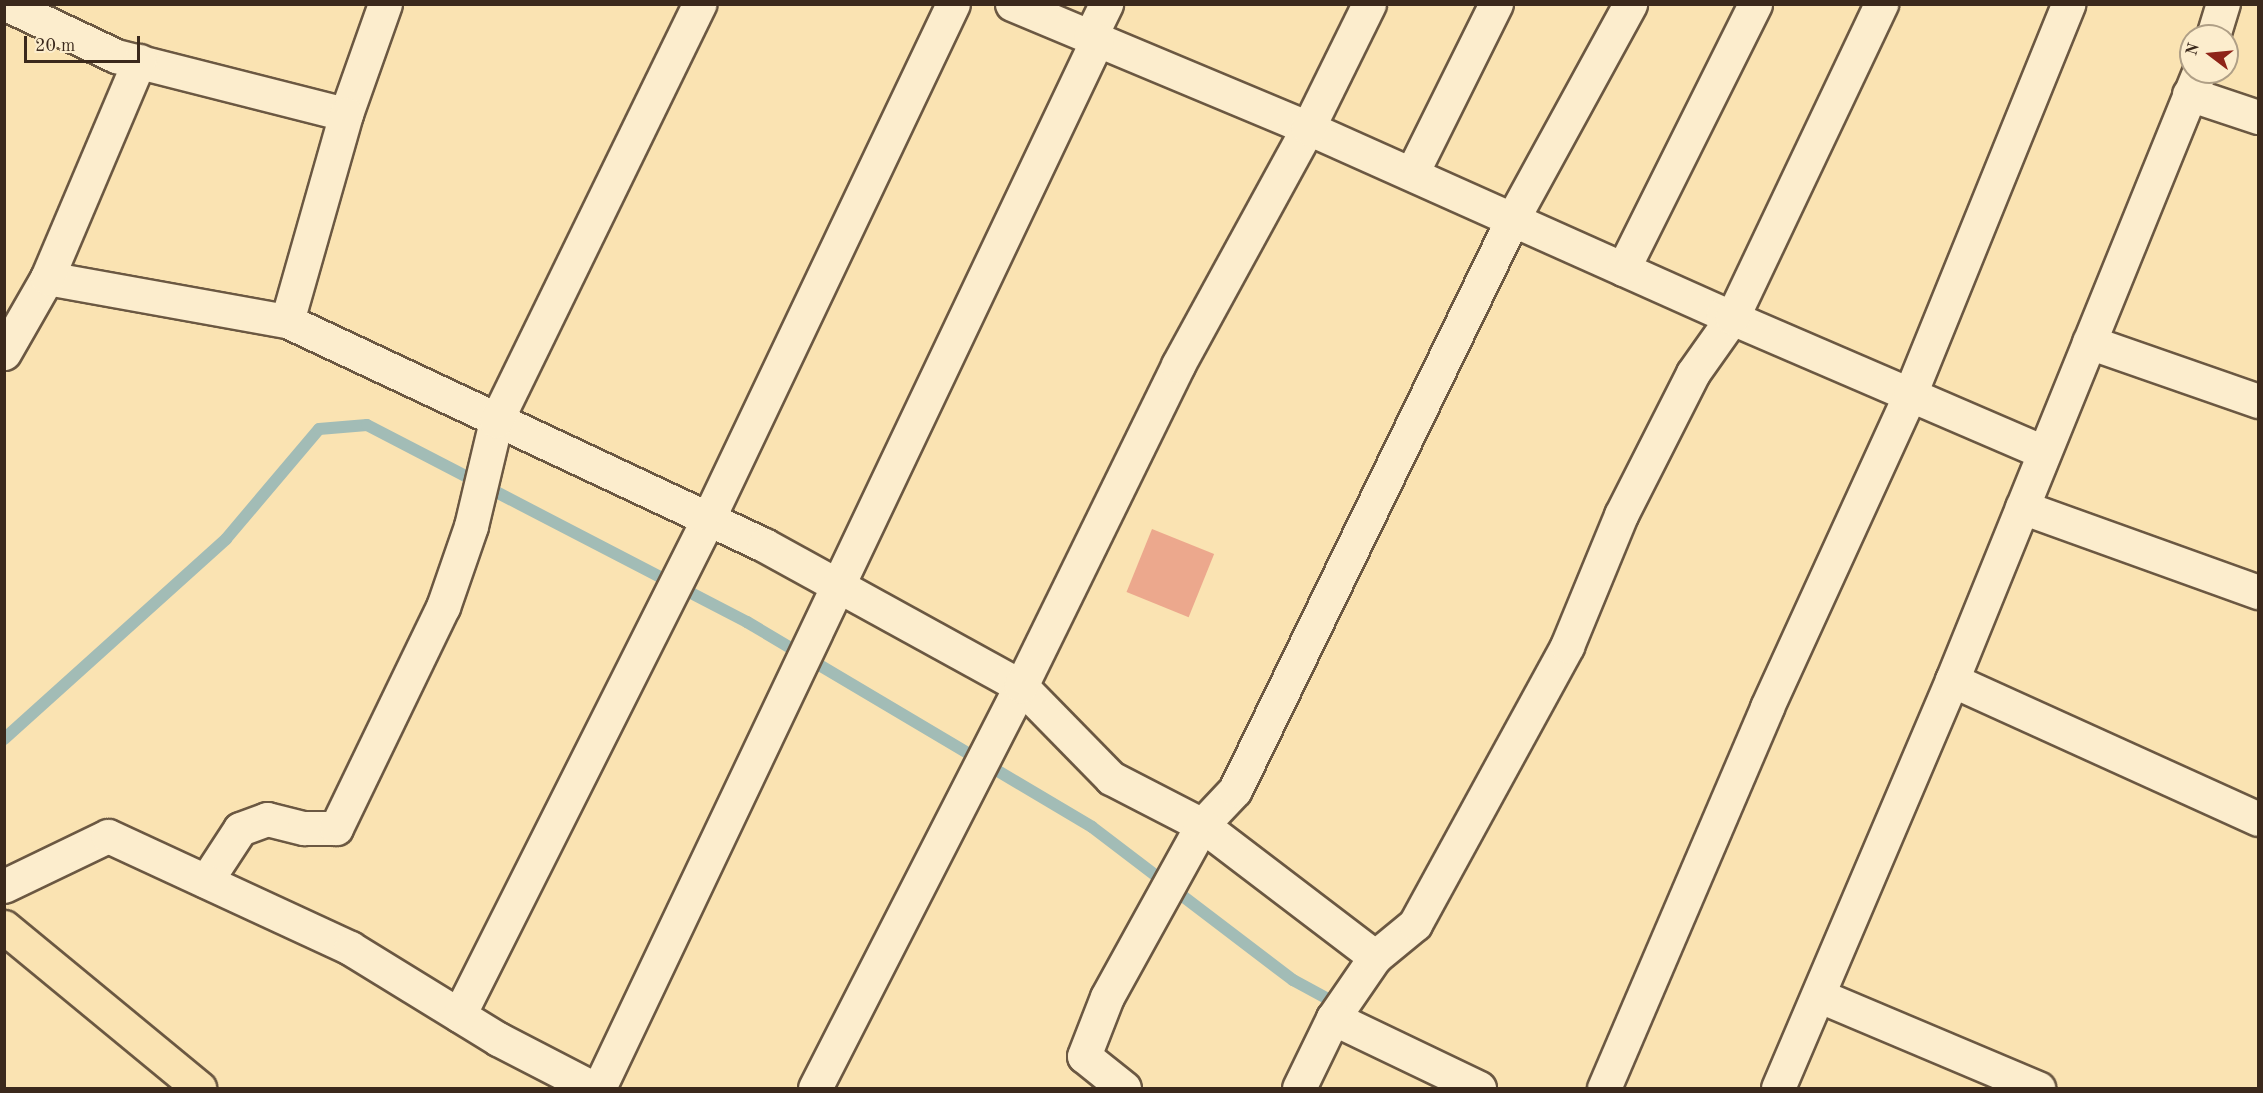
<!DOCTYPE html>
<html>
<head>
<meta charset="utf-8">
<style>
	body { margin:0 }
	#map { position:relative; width:2263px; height:1093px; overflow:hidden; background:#fae3b2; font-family:"Old Standard TT",serif }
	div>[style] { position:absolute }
	.stream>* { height:12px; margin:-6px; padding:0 6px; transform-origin:6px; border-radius:6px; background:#a2bcb6 }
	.building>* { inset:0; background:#eca88d; transform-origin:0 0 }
	.roads { filter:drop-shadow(2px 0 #6b5842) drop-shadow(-2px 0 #6b5842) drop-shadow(0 2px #6b5842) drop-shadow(0 -2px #6b5842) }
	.minor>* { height:33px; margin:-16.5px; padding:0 16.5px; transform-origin:16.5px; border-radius:16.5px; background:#fcedcd }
	.major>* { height:33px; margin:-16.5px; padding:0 16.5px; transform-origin:16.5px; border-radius:16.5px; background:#fae3b2 }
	span { translate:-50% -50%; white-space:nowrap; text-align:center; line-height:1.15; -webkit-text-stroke:4.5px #fcedcd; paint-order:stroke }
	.frame { position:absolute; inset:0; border:6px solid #3b291c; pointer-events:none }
	.north { position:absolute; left:2179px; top:24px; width:60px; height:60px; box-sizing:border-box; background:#fcedcd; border:2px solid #af9f86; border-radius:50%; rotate:286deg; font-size:16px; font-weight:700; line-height:24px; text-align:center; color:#3b291c }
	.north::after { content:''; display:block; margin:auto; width:21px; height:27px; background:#8f2418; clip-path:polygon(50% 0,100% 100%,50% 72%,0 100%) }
	.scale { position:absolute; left:24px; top:36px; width:116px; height:27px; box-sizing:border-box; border:3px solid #3b291c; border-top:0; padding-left:8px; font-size:18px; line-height:21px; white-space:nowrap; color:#3b291c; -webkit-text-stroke:4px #fcedcd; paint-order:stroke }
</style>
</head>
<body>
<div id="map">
	<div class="stream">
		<div style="left:4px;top:739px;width:299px;rotate:-42deg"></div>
		<div style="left:226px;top:539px;width:144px;rotate:-49.8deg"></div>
		<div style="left:319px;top:429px;width:48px;rotate:-4.8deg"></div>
		<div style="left:367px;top:425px;width:428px;rotate:27.4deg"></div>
		<div style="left:747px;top:622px;width:401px;rotate:30.7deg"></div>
		<div style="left:1092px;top:827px;width:253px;rotate:37.3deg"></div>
		<div style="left:1293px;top:980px;width:55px;rotate:28.4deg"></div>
	</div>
	<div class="building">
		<div style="left:1152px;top:529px;width:67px;height:68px;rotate:22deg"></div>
	</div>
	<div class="roads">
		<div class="minor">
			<div style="left:6px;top:4px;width:122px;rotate:25.3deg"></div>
			<div style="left:116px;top:56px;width:237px;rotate:14.2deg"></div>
			<div style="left:346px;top:114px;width:117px;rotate:-70.5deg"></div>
			<div style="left:1012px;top:4px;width:321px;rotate:22.7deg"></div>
			<div style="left:1308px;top:128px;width:455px;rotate:24.1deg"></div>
			<div style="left:1723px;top:314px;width:349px;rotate:23.3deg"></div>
			<div style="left:2213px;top:36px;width:34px;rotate:-73deg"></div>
			<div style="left:1090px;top:37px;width:37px;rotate:-64deg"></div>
			<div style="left:2189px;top:94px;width:73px;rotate:18.4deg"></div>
			<div style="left:346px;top:114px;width:215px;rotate:105.9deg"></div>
			<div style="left:287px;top:321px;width:527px;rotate:25.15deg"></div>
			<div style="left:764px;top:545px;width:293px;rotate:28.8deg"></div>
			<div style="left:1021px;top:686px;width:129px;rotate:45.6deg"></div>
			<div style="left:1111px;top:778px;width:102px;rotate:27.3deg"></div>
			<div style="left:1202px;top:825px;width:48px;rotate:-46.7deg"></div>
			<div style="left:1235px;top:790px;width:636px;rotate:-64.08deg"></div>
			<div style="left:1513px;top:218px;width:244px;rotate:-61.3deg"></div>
			<div style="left:1412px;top:173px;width:189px;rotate:-63.6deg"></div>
			<div style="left:1623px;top:269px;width:296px;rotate:-63.5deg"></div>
			<div style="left:47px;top:278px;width:244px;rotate:10.2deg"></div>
			<div style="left:2089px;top:342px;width:179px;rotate:19.2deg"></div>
			<div style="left:4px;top:353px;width:86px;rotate:-60.2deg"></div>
			<div style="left:47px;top:278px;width:236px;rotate:-67deg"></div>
			<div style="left:2022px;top:507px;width:251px;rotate:19.8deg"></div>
			<div style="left:1952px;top:680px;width:336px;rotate:24.4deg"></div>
			<div style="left:206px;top:881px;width:62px;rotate:-56.8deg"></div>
			<div style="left:240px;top:829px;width:29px;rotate:-20deg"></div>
			<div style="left:267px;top:819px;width:38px;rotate:14deg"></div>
			<div style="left:304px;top:828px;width:32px"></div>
			<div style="left:336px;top:828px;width:246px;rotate:-64.2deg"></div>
			<div style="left:443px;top:607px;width:86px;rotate:-70.9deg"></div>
			<div style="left:471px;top:526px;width:108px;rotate:-76.6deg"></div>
			<div style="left:496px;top:421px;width:464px;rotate:-64deg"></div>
			<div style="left:4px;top:886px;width:115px;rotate:-25.7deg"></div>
			<div style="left:108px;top:836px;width:267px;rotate:24.8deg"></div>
			<div style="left:350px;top:948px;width:174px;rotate:31.6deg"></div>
			<div style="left:498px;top:1039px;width:107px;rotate:27.3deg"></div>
			<div style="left:1375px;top:957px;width:74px;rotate:124.5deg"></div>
			<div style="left:1333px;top:1018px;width:162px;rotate:25.6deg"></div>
			<div style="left:1820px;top:996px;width:237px;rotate:22.9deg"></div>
			<div style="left:459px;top:1015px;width:555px;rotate:-63.34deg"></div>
			<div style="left:708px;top:519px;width:570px;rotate:-64.56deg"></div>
			<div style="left:599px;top:1088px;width:1160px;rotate:-64.58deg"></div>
			<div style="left:815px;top:1088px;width:452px;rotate:-62.9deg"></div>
			<div style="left:1021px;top:686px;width:357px;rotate:-63.9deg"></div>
			<div style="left:1178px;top:365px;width:270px;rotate:-61.3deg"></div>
			<div style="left:1308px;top:128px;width:138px;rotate:-63.8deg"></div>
			<div style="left:1124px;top:1088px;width:51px;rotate:-141.3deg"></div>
			<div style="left:1084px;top:1056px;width:63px;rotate:-68.7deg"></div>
			<div style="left:1107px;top:997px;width:196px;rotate:-61.1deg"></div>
			<div style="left:1202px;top:825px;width:218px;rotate:37.3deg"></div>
			<div style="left:1375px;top:957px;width:52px;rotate:-39.5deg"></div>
			<div style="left:1415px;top:924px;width:317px;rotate:-61.3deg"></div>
			<div style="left:1567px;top:646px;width:142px;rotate:-67.6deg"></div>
			<div style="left:1621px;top:515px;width:159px;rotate:-63.1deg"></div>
			<div style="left:1693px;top:373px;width:67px;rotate:-54.7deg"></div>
			<div style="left:1732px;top:318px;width:348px;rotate:-64.6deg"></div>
			<div style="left:1299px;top:1088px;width:78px;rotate:-64.1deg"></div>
			<div style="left:1604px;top:1088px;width:414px;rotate:-66.8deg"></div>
			<div style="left:1767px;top:707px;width:344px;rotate:-65.4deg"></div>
			<div style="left:1910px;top:394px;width:421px;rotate:-67.9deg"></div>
			<div style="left:1778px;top:1088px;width:444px;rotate:-66.9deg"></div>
			<div style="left:1952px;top:680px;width:656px;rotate:-67.89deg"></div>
		</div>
		<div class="major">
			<div style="left:4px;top:927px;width:253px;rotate:39.5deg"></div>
		</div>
	</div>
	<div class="frame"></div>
	<div class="north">N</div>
	<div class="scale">20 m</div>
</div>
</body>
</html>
